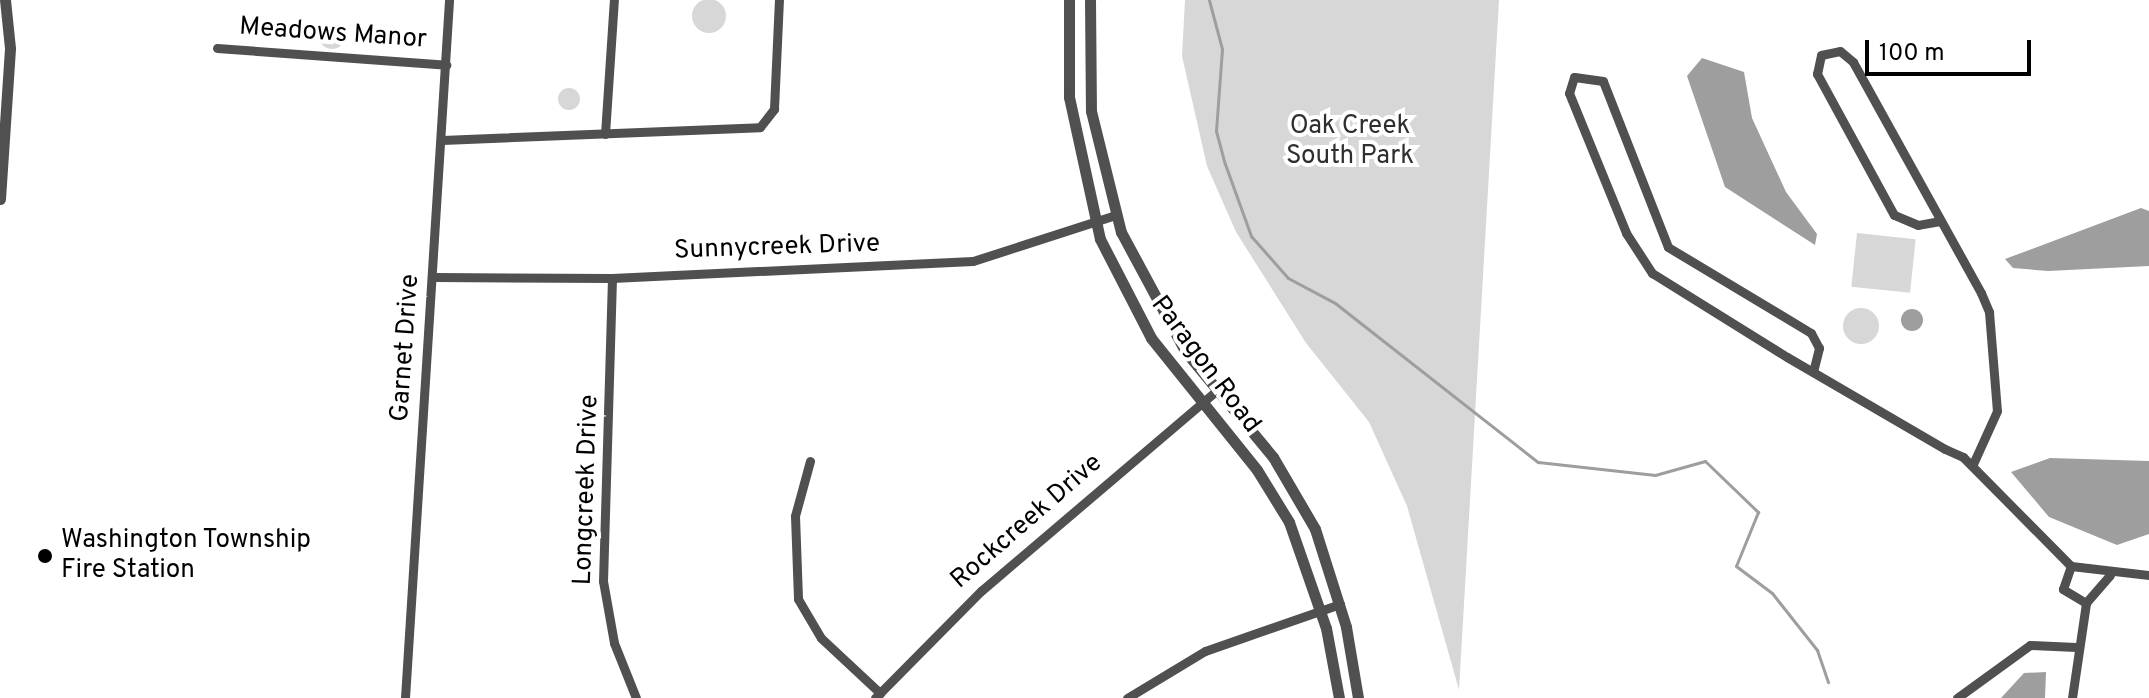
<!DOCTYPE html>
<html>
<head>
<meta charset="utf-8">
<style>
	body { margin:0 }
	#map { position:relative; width:2149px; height:698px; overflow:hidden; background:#fff; font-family:Overpass,sans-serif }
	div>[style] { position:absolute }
	.green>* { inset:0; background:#d7d7d7; transform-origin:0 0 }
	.round { border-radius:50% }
	.water>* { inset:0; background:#9e9e9e }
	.stream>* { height:3px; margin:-1.5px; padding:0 1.5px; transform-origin:1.5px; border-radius:1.5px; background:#9e9e9e }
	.minor>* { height:9px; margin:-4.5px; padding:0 4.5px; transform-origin:4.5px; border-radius:4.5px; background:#505050 }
	.tertiary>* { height:11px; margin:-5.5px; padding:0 5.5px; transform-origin:5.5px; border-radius:5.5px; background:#505050 }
	.dots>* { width:22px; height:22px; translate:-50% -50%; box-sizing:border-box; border:4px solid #fff; border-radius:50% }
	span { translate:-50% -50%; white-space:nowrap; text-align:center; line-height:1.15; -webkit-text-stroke:8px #fff; paint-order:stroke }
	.street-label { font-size:26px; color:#000 }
	.park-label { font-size:26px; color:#2e2e2e }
	.poi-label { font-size:26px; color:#000 }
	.left { translate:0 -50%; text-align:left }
	.scale { position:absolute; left:1865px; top:40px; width:166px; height:36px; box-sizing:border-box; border:4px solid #000; border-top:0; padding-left:10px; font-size:24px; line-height:28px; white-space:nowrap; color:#000; -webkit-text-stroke:6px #fff; paint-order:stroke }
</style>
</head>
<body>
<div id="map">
	<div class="green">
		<div class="round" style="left:692px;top:-1px;width:34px;height:34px"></div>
		<div style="clip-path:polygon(1185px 0,1499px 0,1459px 690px,1407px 506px,1369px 422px,1306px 343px,1236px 232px,1207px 166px,1182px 56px)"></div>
		<div class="round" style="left:319px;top:23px;width:26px;height:26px"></div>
		<div class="round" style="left:558px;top:88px;width:22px;height:22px"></div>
		<div style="left:1857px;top:233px;width:59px;height:54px;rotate:6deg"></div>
		<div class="round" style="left:1843px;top:308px;width:36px;height:36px"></div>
	</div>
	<div class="water">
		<div style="clip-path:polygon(1702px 58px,1744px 72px,1752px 118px,1786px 192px,1817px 234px,1815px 245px,1725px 187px,1687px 76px)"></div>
		<div style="clip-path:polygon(2141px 208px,2149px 211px,2149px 266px,2048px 271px,2013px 268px,2005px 259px)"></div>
		<div class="round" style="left:1901px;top:309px;width:22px;height:22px"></div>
		<div style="clip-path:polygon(2050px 458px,2149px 461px,2149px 534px,2117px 545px,2049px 517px,2011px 472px)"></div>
		<div style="clip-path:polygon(2046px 672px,2045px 698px,2001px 698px,2024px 673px)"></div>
	</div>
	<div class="stream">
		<div style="left:1209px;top:0;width:51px;rotate:75.1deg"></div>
		<div style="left:1222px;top:49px;width:82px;rotate:94.2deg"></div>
		<div style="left:1216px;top:131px;width:34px;rotate:75deg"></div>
		<div style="left:1225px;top:164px;width:77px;rotate:70.1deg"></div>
		<div style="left:1251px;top:236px;width:56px;rotate:48.6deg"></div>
		<div style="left:1288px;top:278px;width:53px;rotate:28deg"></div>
		<div style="left:1335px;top:303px;width:258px;rotate:38.1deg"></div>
		<div style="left:1538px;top:462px;width:118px;rotate:6.3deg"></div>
		<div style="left:1655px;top:475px;width:52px;rotate:-15.6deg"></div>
		<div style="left:1705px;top:461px;width:74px;rotate:43.9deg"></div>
		<div style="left:1758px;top:512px;width:58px;rotate:112.2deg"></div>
		<div style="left:1736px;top:566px;width:45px;rotate:36.9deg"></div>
		<div style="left:1772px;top:593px;width:73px;rotate:51.7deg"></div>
		<div style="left:1817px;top:650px;width:34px;rotate:71deg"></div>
	</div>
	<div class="minor">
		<div style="left:217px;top:48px;width:230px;rotate:4.2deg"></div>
		<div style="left:605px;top:134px;width:134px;rotate:-86.2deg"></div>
		<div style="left:442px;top:140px;width:318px;rotate:-2.3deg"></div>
		<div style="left:760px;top:127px;width:23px;rotate:-52deg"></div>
		<div style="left:774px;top:109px;width:109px;rotate:-87.4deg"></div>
		<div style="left:1940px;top:221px;width:22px;rotate:170deg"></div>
		<div style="left:1918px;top:225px;width:26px;rotate:-157deg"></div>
		<div style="left:1894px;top:215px;width:161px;rotate:-118.6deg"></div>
		<div style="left:1817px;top:74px;width:19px;rotate:-78deg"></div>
		<div style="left:1821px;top:55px;width:19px;rotate:-12deg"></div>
		<div style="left:1840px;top:51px;width:17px;rotate:40deg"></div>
		<div style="left:1853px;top:62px;width:264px;rotate:61deg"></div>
		<div style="left:1981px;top:293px;width:21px;rotate:67deg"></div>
		<div style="left:1989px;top:312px;width:99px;rotate:85.4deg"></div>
		<div style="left:1997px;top:411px;width:58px;rotate:114.4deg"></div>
		<div style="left:434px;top:277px;width:178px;rotate:0.3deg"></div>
		<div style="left:612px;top:278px;width:361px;rotate:-2.7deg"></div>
		<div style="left:973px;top:261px;width:149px;rotate:-17.9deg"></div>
		<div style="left:612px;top:278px;width:303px;rotate:91.7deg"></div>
		<div style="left:603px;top:581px;width:63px;rotate:79.9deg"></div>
		<div style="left:614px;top:643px;width:59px;rotate:68.2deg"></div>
		<div style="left:1813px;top:372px;width:25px;rotate:-76deg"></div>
		<div style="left:1819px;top:348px;width:17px;rotate:-118deg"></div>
		<div style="left:1811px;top:333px;width:167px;rotate:-149deg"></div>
		<div style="left:1668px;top:247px;width:178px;rotate:-111.4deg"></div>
		<div style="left:1603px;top:81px;width:29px;rotate:-172deg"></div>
		<div style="left:1574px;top:77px;width:17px;rotate:107deg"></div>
		<div style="left:1569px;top:93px;width:151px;rotate:67.8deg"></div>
		<div style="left:1626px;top:233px;width:48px;rotate:57deg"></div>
		<div style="left:1652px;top:273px;width:159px;rotate:31.9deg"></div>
		<div style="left:1787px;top:357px;width:183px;rotate:30.2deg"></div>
		<div style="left:1945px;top:449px;width:20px;rotate:24deg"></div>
		<div style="left:1963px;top:457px;width:153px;rotate:45.3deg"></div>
		<div style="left:810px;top:461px;width:57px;rotate:105.3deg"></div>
		<div style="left:795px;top:516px;width:83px;rotate:87.9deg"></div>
		<div style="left:798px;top:599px;width:45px;rotate:59.5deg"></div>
		<div style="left:821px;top:638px;width:81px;rotate:43deg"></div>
		<div style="left:2110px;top:575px;width:37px;rotate:131deg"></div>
		<div style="left:2086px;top:603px;width:27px;rotate:-149deg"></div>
		<div style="left:2063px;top:589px;width:24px;rotate:-71deg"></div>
		<div style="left:2071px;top:566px;width:79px;rotate:6.6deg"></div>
		<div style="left:405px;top:698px;width:699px;rotate:-86.39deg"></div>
		<div style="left:875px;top:698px;width:151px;rotate:-45.3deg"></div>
		<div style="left:981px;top:591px;width:310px;rotate:-40.4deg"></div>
		<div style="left:1127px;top:698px;width:91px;rotate:-31.1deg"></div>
		<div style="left:1205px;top:651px;width:143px;rotate:-19.2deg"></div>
		<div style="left:1957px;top:698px;width:90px;rotate:-36deg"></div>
		<div style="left:2030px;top:645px;width:46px;rotate:2.5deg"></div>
		<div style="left:2072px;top:698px;width:96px;rotate:-81.6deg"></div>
	</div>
	<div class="tertiary">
		<div style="left:1069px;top:0;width:97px;rotate:90deg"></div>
		<div style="left:1069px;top:97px;width:145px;rotate:77.7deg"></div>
		<div style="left:1100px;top:239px;width:111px;rotate:62.7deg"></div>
		<div style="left:1151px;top:338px;width:169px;rotate:51.2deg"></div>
		<div style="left:1257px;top:470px;width:61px;rotate:58.4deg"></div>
		<div style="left:1289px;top:522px;width:112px;rotate:70.8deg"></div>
		<div style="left:1326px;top:628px;width:71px;rotate:79.5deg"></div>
		<div style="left:1090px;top:0;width:111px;rotate:89.5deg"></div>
		<div style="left:1091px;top:111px;width:125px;rotate:76.1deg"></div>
		<div style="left:1121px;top:232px;width:135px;rotate:61.7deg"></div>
		<div style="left:1185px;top:351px;width:138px;rotate:50.3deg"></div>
		<div style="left:1273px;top:457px;width:83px;rotate:59.7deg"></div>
		<div style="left:1315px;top:529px;width:103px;rotate:72.4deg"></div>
		<div style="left:1346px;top:627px;width:72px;rotate:80.4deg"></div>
		<div style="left:0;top:199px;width:151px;rotate:-86.2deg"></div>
		<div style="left:10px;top:48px;width:48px;rotate:-95.9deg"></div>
	</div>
	<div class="dots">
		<div style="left:45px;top:556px;background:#000"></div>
	</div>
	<div class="street-label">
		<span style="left:333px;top:34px;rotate:4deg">Meadows Manor</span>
		<span style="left:777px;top:248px;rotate:-2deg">Sunnycreek Drive</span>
		<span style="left:406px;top:348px;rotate:-86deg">Garnet Drive</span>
		<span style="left:1205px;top:365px;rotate:53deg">Paragon Road</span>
		<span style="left:587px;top:490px;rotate:-88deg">Longcreek Drive</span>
		<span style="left:1027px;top:522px;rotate:-41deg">Rockcreek Drive</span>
	</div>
	<div class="park-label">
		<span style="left:1350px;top:142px">Oak Creek<br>South Park</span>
	</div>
	<div class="poi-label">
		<span class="left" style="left:61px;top:556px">Washington Township<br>Fire Station</span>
	</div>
	<div class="scale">100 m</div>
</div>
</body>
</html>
